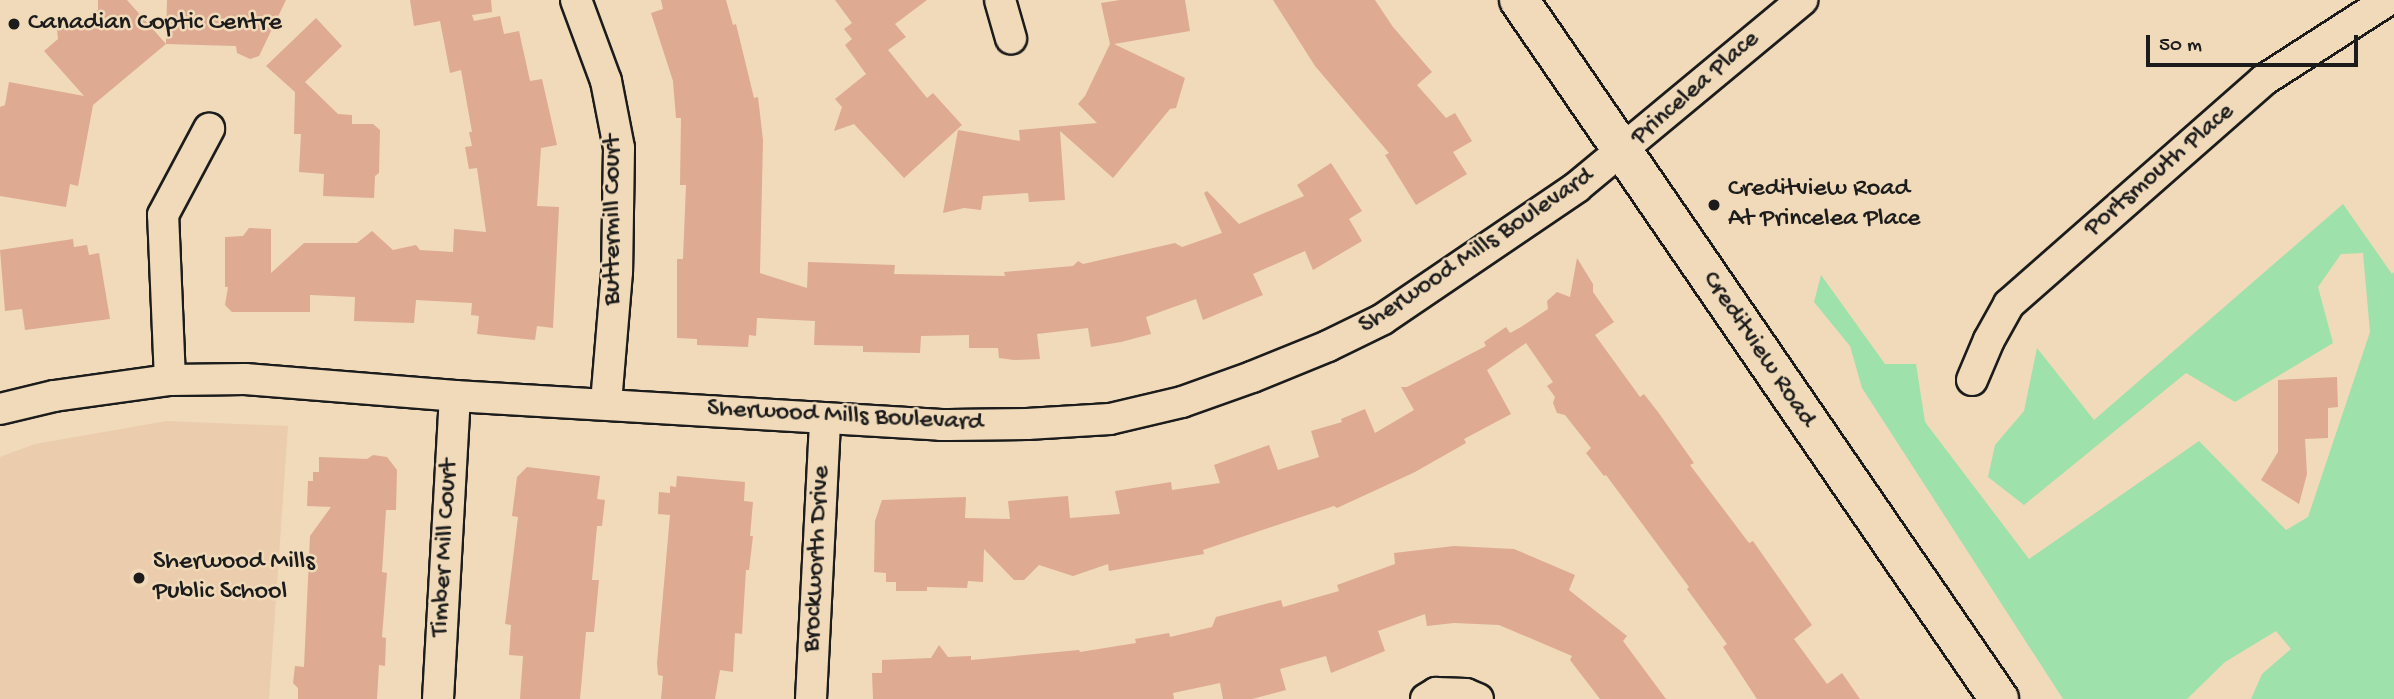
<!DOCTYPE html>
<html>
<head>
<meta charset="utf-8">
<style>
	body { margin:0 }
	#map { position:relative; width:2394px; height:699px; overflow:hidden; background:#f0dab9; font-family:"Gochi Hand",sans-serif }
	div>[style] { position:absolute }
	.built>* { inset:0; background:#ebccad }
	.green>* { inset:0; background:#9ee1ab }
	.building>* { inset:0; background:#deaa92 }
	.roads { filter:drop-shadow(2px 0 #1c1c1c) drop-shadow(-2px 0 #1c1c1c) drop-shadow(0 2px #1c1c1c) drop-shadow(0 -2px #1c1c1c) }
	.minor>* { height:30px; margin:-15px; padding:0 15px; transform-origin:15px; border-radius:15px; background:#f0dab9 }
	.secondary>* { height:38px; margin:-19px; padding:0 19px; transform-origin:19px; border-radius:19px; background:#f0dab9 }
	.dots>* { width:19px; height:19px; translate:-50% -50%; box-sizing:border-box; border:4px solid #f0dab9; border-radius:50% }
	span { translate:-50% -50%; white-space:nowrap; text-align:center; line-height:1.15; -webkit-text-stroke:5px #f0dab9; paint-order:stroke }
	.poi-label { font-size:26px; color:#1c1c1c }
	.left { translate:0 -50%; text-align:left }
	.street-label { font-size:26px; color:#1c1c1c }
	.scale { position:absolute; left:2146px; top:35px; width:212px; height:32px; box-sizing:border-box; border:4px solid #1c1c1c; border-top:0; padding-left:9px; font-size:21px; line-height:24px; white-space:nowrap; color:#1c1c1c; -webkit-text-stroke:5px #f0dab9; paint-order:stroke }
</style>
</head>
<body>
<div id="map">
	<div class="built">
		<div style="clip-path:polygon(167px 421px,288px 426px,269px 699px,0 699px,0 457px,35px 444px)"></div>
	</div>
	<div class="green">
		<div style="clip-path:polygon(2343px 204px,2392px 274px,2394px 272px,2394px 699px,2251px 699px,2262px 674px,2291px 649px,2276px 631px,2225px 662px,2187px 699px,2063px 699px,1862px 388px,1850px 346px,1814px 302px,1821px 275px,1885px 364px,1916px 364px,1925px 422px,2029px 559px,2199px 441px,2286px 530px,2308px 517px,2370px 332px,2363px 253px,2341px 254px,2318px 287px,2333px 343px,2235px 402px,2186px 373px,2024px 505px,1988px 477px,1995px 445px,2024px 411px,2037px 348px,2094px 420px)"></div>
	</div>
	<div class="building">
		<div style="clip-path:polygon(98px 0,127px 0,166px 44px,93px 105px,78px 186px,70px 184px,66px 207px,0 196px,0 107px,5px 105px,9px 82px,84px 96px,44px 51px,58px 39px,57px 30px,68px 20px,80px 22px,98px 10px)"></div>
		<div style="clip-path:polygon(167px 0,286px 0,259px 56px,250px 59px,237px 53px,236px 46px,166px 44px)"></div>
		<div style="clip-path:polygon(410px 0,491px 0,492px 12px,472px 15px,474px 21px,500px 16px,504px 34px,519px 31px,530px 81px,542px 79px,557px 145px,541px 148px,537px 206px,559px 207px,553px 328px,537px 326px,535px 340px,477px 334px,479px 316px,471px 315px,472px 303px,416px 300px,414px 323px,354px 321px,355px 297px,310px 295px,310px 312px,232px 312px,225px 305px,228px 287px,225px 287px,225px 237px,243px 236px,249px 228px,271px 229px,271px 273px,304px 243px,357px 243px,372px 231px,393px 250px,416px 245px,420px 250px,453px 252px,454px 229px,486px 232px,477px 168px,469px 169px,465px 147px,472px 146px,469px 132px,472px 132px,461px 70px,450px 73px,440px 21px,414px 26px)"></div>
		<div style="clip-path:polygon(661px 0,726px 0,733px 25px,736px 24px,754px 98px,758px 97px,763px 140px,760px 273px,807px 288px,808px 262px,895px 265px,894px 274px,1005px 276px,1004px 272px,1073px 266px,1078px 261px,1083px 264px,1175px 243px,1182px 247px,1222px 233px,1204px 193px,1207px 191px,1239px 224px,1304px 196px,1297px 185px,1331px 163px,1362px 211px,1349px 219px,1362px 241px,1313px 270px,1305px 251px,1253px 274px,1263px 295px,1203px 320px,1196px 299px,1146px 317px,1151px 334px,1121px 342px,1091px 347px,1088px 328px,1037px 334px,1040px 359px,1014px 360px,999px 358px,998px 348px,969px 348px,969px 335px,921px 336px,920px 353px,863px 352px,863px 346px,814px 345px,815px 321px,757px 318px,756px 336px,749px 335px,748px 347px,697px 345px,697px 339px,677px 338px,677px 259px,683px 259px,686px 185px,680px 185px,681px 118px,676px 118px,673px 81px,651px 13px,663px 9px)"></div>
		<div style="clip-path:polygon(835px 0,927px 0,895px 24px,906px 37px,888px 50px,927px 98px,933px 93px,962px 125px,904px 178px,854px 124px,834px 131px,842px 107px,835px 99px,866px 74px,845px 45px,852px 39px,844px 29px,852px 23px)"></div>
		<div style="clip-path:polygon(1120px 0,1185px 0,1190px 31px,1114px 44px,1185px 78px,1176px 108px,1170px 109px,1113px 178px,1060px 131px,1065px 200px,1029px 202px,1028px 193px,983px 196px,981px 210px,964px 208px,943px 213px,958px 130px,1020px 141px,1019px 130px,1097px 123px,1078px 104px,1085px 96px,1110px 44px,1101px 3px)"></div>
		<div style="clip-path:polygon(1273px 0,1375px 0,1393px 27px,1432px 72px,1417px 85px,1446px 118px,1455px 113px,1472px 141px,1453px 152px,1467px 174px,1416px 205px,1385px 155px,1389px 153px,1315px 66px)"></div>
		<div style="clip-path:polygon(316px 18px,342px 46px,305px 82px,338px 114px,352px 115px,352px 124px,373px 124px,380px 130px,379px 173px,375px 176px,374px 198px,323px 196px,324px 174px,299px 172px,301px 134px,294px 134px,295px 92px,266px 66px)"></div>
		<div style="clip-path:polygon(73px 239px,74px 247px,87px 245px,89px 255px,99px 253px,110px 319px,25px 330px,22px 309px,5px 311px,0 250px)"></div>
		<div style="clip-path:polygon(1577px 258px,1593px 284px,1593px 292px,1614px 322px,1595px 335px,1640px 397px,1644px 394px,1658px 412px,1694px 463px,1690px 465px,1749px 543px,1753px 541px,1812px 625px,1794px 639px,1827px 684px,1842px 673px,1860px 699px,1757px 699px,1723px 647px,1727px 644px,1687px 589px,1689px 587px,1606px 475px,1604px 476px,1586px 453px,1591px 448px,1565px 415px,1557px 413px,1553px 403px,1555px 397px,1547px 386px,1553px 382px,1526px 343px,1487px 370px,1511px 414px,1464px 439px,1466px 443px,1415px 472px,1337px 508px,1334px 506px,1203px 550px,1204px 554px,1109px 571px,1108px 564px,1073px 576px,1039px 565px,1024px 580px,1014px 580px,984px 549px,983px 582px,968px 581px,967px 588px,927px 587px,927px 591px,896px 591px,896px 582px,886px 582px,886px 573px,874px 572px,875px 521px,882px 500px,966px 497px,965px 518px,1010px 519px,1008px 501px,1068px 496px,1070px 518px,1120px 514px,1115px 491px,1171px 482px,1172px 490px,1220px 483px,1214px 465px,1269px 445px,1278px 470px,1319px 457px,1311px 431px,1342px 422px,1341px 419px,1365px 409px,1375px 433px,1414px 410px,1401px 387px,1407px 387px,1486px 346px,1484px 342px,1506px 327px,1510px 333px,1521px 327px,1548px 309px,1547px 301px,1557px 292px,1570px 297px)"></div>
		<div style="clip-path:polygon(2337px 377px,2338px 407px,2328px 408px,2328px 438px,2305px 439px,2307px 474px,2299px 504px,2261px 480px,2278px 452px,2278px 380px)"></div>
		<div style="clip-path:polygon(373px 455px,387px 457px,397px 470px,396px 510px,386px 510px,382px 572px,387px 573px,382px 637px,386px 638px,385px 666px,379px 665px,377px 699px,298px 699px,298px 688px,293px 683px,295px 666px,304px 667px,310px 536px,331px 507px,307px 506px,308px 481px,313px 481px,313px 472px,319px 472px,319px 457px,367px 459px)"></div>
		<div style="clip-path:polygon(527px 467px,600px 476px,597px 499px,605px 500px,602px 526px,597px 526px,592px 580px,599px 580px,594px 632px,586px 632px,580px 699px,520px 699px,523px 656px,509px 655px,511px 625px,505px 624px,518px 517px,512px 516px,517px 477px)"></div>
		<div style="clip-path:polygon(677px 476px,745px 482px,744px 501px,753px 502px,750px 536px,753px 536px,749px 570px,746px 570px,742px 634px,735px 633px,733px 672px,720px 670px,715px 699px,661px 699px,663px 676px,658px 675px,657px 663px,670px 515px,658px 514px,659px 492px,670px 493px,670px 486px,676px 487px)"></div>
		<div style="clip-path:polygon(1454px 546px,1514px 549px,1575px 575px,1569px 590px,1627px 636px,1623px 641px,1666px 699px,1600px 699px,1570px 660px,1572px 656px,1499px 625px,1454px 623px,1427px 626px,1425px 614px,1378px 631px,1385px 651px,1331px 673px,1326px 656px,1280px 669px,1286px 690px,1252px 699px,1223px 699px,1220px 683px,1173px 693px,1174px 699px,873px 699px,872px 673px,882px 673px,882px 660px,931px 658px,939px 645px,948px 657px,971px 656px,971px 660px,1079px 650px,1080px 652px,1136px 643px,1135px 639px,1169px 633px,1170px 637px,1212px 627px,1216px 617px,1281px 600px,1283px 607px,1339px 591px,1337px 585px,1395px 564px,1394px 553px)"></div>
	</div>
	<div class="roads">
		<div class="minor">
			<div style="left:576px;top:0;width:86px;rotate:69.7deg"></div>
			<div style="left:606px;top:81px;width:68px;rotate:79deg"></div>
			<div style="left:619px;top:148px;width:124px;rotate:90.9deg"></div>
			<div style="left:617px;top:272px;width:132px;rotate:94.8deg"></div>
			<div style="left:1000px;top:0;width:40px;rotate:74deg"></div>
			<div style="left:170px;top:380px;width:165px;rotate:-92.4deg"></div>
			<div style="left:163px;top:215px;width:98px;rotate:-61.9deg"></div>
			<div style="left:1972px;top:380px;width:43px;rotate:-67deg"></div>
			<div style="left:1989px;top:340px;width:41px;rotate:-60.9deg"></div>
			<div style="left:2009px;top:304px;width:339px;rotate:-41.3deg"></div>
			<div style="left:2264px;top:80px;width:148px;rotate:-32.8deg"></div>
			<div style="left:0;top:409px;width:56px;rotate:-13.5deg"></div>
			<div style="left:54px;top:396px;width:117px;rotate:-7.9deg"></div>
			<div style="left:170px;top:380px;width:75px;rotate:-0.8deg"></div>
			<div style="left:245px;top:379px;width:211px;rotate:4.6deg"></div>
			<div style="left:455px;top:396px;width:487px;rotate:3.4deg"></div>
			<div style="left:941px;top:425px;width:86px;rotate:-0.7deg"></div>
			<div style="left:1027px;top:424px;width:83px;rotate:-3.4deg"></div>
			<div style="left:1110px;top:419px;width:74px;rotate:-13.3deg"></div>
			<div style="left:1182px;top:402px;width:74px;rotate:-19.7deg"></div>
			<div style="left:1252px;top:377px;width:82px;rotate:-22.2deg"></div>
			<div style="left:1328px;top:346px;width:61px;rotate:-26.1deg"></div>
			<div style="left:1383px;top:319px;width:235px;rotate:-34.2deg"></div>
			<div style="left:1577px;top:187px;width:293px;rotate:-39.7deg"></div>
			<div style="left:438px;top:699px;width:303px;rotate:-86.8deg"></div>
			<div style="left:811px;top:699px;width:281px;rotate:-87.1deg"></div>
			<div style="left:1426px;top:699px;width:12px;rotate:-31deg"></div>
			<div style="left:1436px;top:693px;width:30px;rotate:2deg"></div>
			<div style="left:1466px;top:694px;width:13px;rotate:23deg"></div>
		</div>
		<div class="secondary">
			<div style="left:1519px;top:0;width:848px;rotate:55.52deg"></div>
		</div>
	</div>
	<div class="dots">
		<div style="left:14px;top:24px;background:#1c1c1c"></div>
		<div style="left:1714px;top:205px;background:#1c1c1c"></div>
		<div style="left:139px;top:578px;background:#1c1c1c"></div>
	</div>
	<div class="poi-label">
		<span class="left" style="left:28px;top:24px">Canadian Coptic Centre</span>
		<span class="left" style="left:1728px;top:205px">Creditview Road<br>At Princelea Place</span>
		<span class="left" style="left:153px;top:578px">Sherwood Mills<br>Public School</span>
	</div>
	<div class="street-label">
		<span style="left:1696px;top:89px;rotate:-41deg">Princelea Place</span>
		<span style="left:2160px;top:171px;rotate:-41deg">Portsmouth Place</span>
		<span style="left:614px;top:220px;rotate:-90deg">Buttermill Court</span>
		<span style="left:1477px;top:252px;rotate:-34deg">Sherwood Mills Boulevard</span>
		<span style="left:1758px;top:350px;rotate:56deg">Creditview Road</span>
		<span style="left:845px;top:417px;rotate:3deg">Sherwood Mills Boulevard</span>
		<span style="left:446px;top:548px;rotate:-87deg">Timber Mill Court</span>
		<span style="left:818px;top:559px;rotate:-87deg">Brockworth Drive</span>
	</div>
	<div class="scale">50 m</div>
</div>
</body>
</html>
